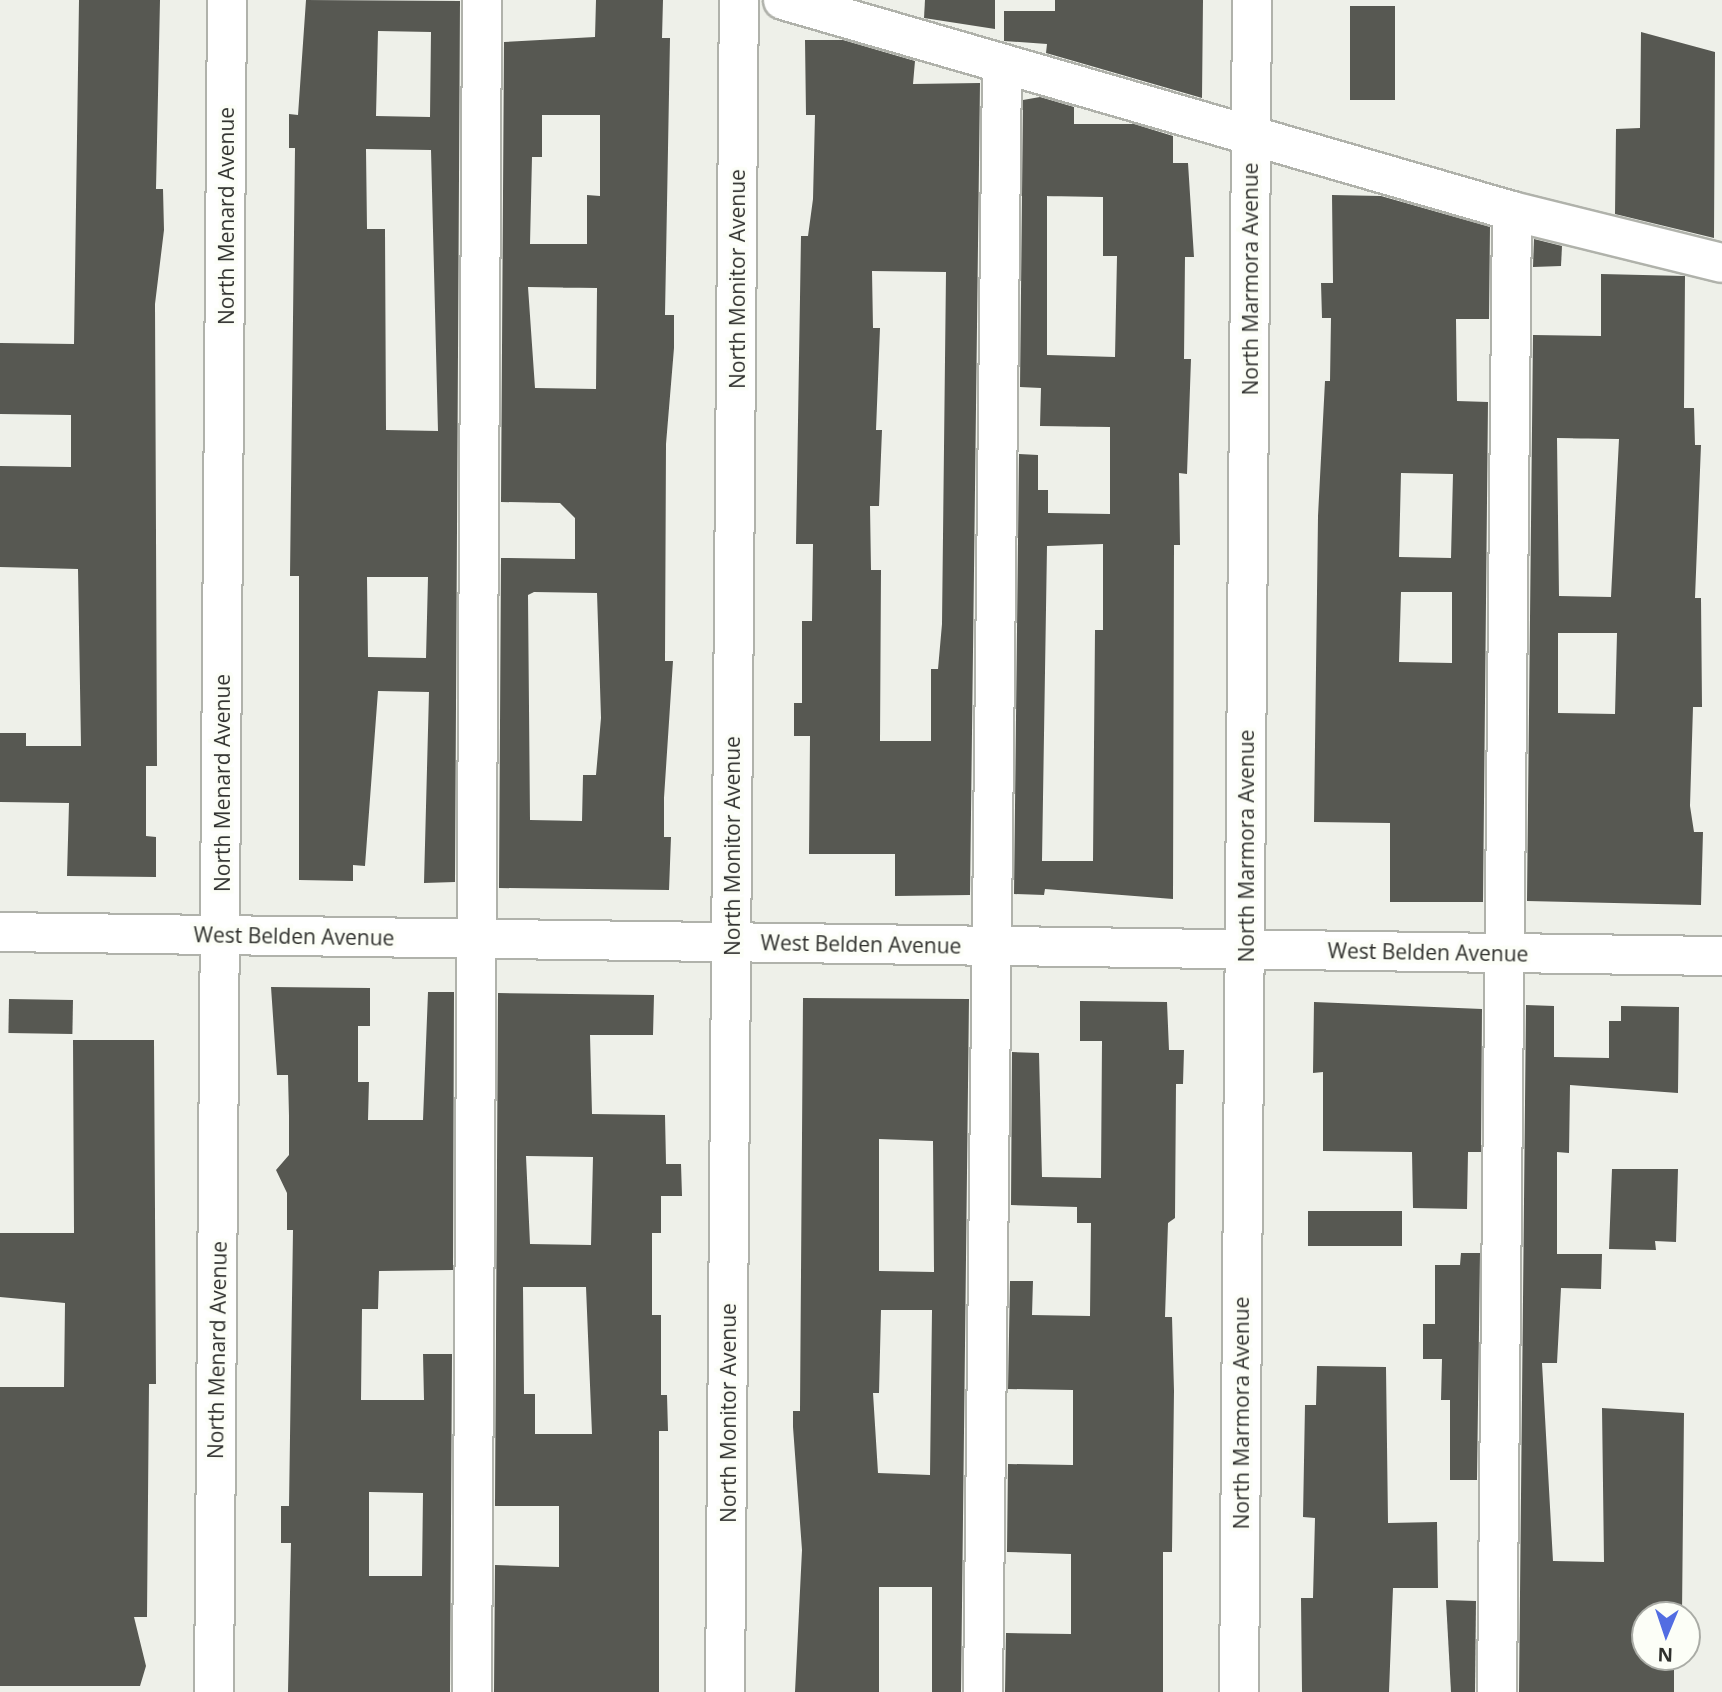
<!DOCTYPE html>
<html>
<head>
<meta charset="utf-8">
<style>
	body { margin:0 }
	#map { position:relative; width:1722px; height:1692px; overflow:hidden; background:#eef0e9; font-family:"Open Sans",sans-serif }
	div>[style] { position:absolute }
	.building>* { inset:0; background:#575852; transform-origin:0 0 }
	.roads { filter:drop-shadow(2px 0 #b0b2ab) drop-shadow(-2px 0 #b0b2ab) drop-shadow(0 2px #b0b2ab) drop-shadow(0 -2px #b0b2ab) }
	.minor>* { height:38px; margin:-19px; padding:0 19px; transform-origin:19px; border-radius:19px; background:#fff }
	span { translate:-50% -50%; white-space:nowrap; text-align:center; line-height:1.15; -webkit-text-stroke:7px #fcfef7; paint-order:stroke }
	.street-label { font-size:21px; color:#2f302d }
	.north { position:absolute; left:1631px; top:1601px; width:70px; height:70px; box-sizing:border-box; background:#fcfef7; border:2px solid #aaaca6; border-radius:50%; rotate:182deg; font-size:19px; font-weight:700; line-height:28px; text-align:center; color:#2f302d }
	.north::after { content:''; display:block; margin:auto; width:24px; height:32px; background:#526de2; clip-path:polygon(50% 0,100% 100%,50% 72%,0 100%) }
</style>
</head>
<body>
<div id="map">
	<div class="building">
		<div style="clip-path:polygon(79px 0,160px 0,156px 189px,163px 189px,164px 230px,155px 304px,157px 766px,146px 766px,146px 836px,156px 837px,156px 877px,67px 876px,69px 803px,0 802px,0 733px,26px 733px,26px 746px,81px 746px,78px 569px,0 567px,0 466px,71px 467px,71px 415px,0 414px,0 343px,74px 344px)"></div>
		<div style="clip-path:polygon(evenodd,306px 0,460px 1px,455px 882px,424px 883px,429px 692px,378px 691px,365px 866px,353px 865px,353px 881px,299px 880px,299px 576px,290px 576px,295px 148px,289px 148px,289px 114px,298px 115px,306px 0,378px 31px,431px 32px,430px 117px,376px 116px,378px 31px,306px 0,366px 149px,431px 150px,438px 431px,386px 430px,385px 229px,367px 229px,366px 149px,306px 0,367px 577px,428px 577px,426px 658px,368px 657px,367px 577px)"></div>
		<div style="clip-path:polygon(evenodd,596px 0,663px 0,662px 38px,670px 38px,665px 315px,674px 315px,674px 348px,666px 444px,665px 661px,673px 661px,664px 798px,664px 837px,671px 837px,669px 890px,499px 888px,501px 558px,575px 559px,575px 518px,560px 503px,501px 502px,504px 42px,595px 37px,596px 0,542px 115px,600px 115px,600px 196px,587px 195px,587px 244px,530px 244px,532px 157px,542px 157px,542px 115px,596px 0,528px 287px,597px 288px,596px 389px,535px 388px,528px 287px,596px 0,534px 592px,597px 593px,601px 718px,596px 775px,583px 775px,582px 821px,530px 820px,528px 595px,534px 592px)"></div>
		<div style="clip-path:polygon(925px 0,995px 0,995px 29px,924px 18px)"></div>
		<div style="clip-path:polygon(1055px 0,1203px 0,1202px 98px,1046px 53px,1047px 44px,1004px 41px,1004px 11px,1055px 11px)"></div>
		<div style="left:1350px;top:6px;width:45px;height:94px"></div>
		<div style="clip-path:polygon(1641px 32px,1715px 52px,1714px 238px,1615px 214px,1616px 129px,1640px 128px)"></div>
		<div style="clip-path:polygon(evenodd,805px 40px,843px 40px,915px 61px,913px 84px,980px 83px,970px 895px,895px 896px,895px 854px,809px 854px,810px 736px,794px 736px,794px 703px,802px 703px,802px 621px,812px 621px,813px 544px,796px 544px,801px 236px,808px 236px,813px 199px,815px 115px,806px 115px,805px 40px,872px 271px,946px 272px,942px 624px,938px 669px,931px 669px,931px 741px,880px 741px,881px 570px,871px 570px,870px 506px,879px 506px,882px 430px,876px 430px,880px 328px,873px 328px,872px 271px)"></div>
		<div style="clip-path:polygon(evenodd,1040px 97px,1074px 107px,1074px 124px,1134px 124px,1173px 136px,1173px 163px,1188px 163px,1194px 257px,1185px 257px,1184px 359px,1191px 359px,1187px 474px,1179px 473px,1180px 545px,1174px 545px,1173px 899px,1045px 889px,1044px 895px,1014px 894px,1019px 454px,1038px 455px,1038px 490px,1048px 490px,1048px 513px,1110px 514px,1110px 427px,1040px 426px,1041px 388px,1020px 387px,1023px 100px,1040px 97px,1047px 196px,1103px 197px,1103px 256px,1117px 256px,1115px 357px,1047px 355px,1047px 196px,1040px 97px,1103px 544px,1103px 630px,1095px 630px,1093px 861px,1042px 861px,1047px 546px,1103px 544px)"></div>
		<div style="clip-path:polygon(evenodd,1332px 195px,1381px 196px,1490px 227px,1489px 319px,1456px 319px,1457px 401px,1488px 402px,1483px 902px,1390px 902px,1390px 823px,1314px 822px,1318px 516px,1325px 381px,1330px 381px,1331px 318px,1322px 318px,1321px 283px,1333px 283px,1332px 195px,1401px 473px,1453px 474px,1451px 558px,1399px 557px,1401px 473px,1332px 195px,1401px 592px,1452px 592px,1452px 663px,1399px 662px,1401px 592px)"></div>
		<div style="clip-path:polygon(1534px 239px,1562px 246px,1561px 266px,1533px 267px)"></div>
		<div style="clip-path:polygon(evenodd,1601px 274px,1685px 276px,1684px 408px,1694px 408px,1695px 445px,1701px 445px,1695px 598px,1701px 598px,1702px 707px,1693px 707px,1690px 806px,1694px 832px,1703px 832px,1701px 905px,1527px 901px,1533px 335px,1601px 336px,1601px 274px,1557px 438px,1619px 439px,1611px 597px,1559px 596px,1557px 438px,1601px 274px,1558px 633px,1617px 633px,1615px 714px,1558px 713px,1558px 633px)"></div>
		<div style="clip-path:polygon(evenodd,271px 987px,370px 988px,370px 1026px,358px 1026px,358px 1082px,369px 1082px,368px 1120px,423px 1120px,428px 992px,454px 992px,453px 1270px,379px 1271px,378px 1309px,362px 1309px,361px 1400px,424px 1400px,423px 1354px,452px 1354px,450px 1692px,288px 1692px,291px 1543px,281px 1543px,281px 1506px,289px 1506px,293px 1230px,287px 1230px,287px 1193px,276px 1170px,289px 1155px,289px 1116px,288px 1075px,277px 1075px,271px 987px,369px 1492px,423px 1493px,422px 1576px,369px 1576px,369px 1492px)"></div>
		<div style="clip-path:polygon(evenodd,498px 993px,654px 995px,653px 1035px,590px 1035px,592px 1114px,665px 1115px,666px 1164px,681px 1164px,682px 1196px,661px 1196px,661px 1233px,652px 1233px,652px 1315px,661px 1315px,661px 1395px,667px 1395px,668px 1431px,659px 1431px,659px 1692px,494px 1692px,495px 1565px,559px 1567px,559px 1506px,495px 1506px,498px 993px,526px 1156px,593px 1157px,591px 1245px,530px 1244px,526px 1156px,498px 993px,523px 1287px,586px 1287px,592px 1434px,535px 1434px,535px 1394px,524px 1394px,523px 1287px)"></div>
		<div style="clip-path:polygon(evenodd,803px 998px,969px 999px,961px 1692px,932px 1692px,932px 1587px,879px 1587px,879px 1692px,795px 1692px,802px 1550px,793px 1427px,793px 1411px,800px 1411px,803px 998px,879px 1139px,933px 1141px,934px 1272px,879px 1271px,879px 1139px,803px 998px,881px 1310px,932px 1310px,930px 1475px,878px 1473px,873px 1393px,879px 1393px,881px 1310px)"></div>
		<div style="left:9px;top:999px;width:64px;height:34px;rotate:1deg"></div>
		<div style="clip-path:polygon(1080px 1001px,1167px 1002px,1169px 1050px,1184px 1050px,1183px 1084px,1176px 1084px,1175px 1218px,1168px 1223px,1165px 1317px,1172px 1317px,1174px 1391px,1172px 1552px,1163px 1552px,1163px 1692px,1005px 1692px,1006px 1633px,1071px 1634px,1071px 1554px,1007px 1552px,1008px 1464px,1073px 1465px,1073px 1390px,1008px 1389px,1010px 1281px,1033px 1281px,1032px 1315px,1090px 1316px,1091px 1223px,1077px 1223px,1077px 1207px,1011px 1205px,1012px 1052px,1039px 1053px,1042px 1177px,1101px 1178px,1102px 1041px,1080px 1041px)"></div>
		<div style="clip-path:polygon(1314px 1002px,1482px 1009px,1481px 1152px,1468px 1152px,1467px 1209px,1413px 1208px,1412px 1152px,1323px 1151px,1323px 1072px,1313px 1073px)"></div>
		<div style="clip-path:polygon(1526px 1005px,1554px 1006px,1554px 1057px,1609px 1058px,1609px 1021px,1621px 1021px,1621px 1006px,1679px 1007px,1678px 1093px,1570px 1085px,1569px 1153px,1557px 1152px,1557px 1254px,1602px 1254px,1601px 1289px,1561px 1288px,1557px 1363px,1542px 1363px,1553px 1561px,1604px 1562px,1602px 1408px,1684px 1413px,1682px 1615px,1645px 1615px,1645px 1657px,1682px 1657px,1674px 1657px,1674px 1692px,1519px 1692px)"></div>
		<div style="clip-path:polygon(73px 1040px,154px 1040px,156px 1384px,149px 1384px,147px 1617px,134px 1617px,146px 1666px,140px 1686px,0 1686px,0 1387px,64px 1387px,65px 1303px,0 1297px,0 1233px,74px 1233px)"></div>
		<div style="clip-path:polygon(1612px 1169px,1678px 1169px,1676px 1242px,1655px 1241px,1656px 1250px,1609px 1249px)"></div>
		<div style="left:1308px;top:1211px;width:94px;height:35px"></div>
		<div style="clip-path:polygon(1461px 1253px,1480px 1253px,1477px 1480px,1450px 1480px,1450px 1400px,1441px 1400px,1442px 1359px,1423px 1359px,1423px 1324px,1435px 1324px,1435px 1265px,1460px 1265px)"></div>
		<div style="clip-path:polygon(1317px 1366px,1386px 1367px,1388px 1523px,1437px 1522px,1438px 1588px,1393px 1588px,1389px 1692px,1302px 1692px,1301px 1598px,1313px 1598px,1315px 1518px,1303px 1517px,1305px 1405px,1316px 1405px)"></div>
		<div style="clip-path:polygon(1446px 1600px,1476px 1601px,1475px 1692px,1451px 1692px)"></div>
	</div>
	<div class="roads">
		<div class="minor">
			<div style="left:783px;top:0;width:759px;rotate:16.14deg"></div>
			<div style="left:1512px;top:211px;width:216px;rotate:13.9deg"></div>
			<div style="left:0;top:932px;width:1722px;rotate:0.8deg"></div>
			<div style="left:214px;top:1692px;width:1692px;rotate:-89.56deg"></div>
			<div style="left:472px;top:1692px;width:1692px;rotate:-89.66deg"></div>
			<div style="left:725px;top:1692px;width:1692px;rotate:-89.53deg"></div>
			<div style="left:983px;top:1692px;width:1628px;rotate:-89.33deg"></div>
			<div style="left:1239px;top:1692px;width:1692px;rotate:-89.56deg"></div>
			<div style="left:1497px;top:1692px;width:1481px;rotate:-89.42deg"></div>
		</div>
	</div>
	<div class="street-label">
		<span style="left:226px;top:216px;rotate:-90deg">North Menard Avenue</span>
		<span style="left:737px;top:279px;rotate:-90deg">North Monitor Avenue</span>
		<span style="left:1250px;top:279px;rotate:-90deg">North Marmora Avenue</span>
		<span style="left:222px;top:783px;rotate:-90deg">North Menard Avenue</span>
		<span style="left:732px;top:846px;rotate:-90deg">North Monitor Avenue</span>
		<span style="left:1246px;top:846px;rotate:-90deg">North Marmora Avenue</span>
		<span style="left:294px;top:936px;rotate:1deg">West Belden Avenue</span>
		<span style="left:861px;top:944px;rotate:1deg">West Belden Avenue</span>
		<span style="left:1428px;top:952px;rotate:1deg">West Belden Avenue</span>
		<span style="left:217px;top:1350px;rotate:-89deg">North Menard Avenue</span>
		<span style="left:728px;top:1413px;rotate:-90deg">North Monitor Avenue</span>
		<span style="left:1241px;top:1413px;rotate:-90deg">North Marmora Avenue</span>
	</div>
	<div class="north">N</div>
</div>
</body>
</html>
